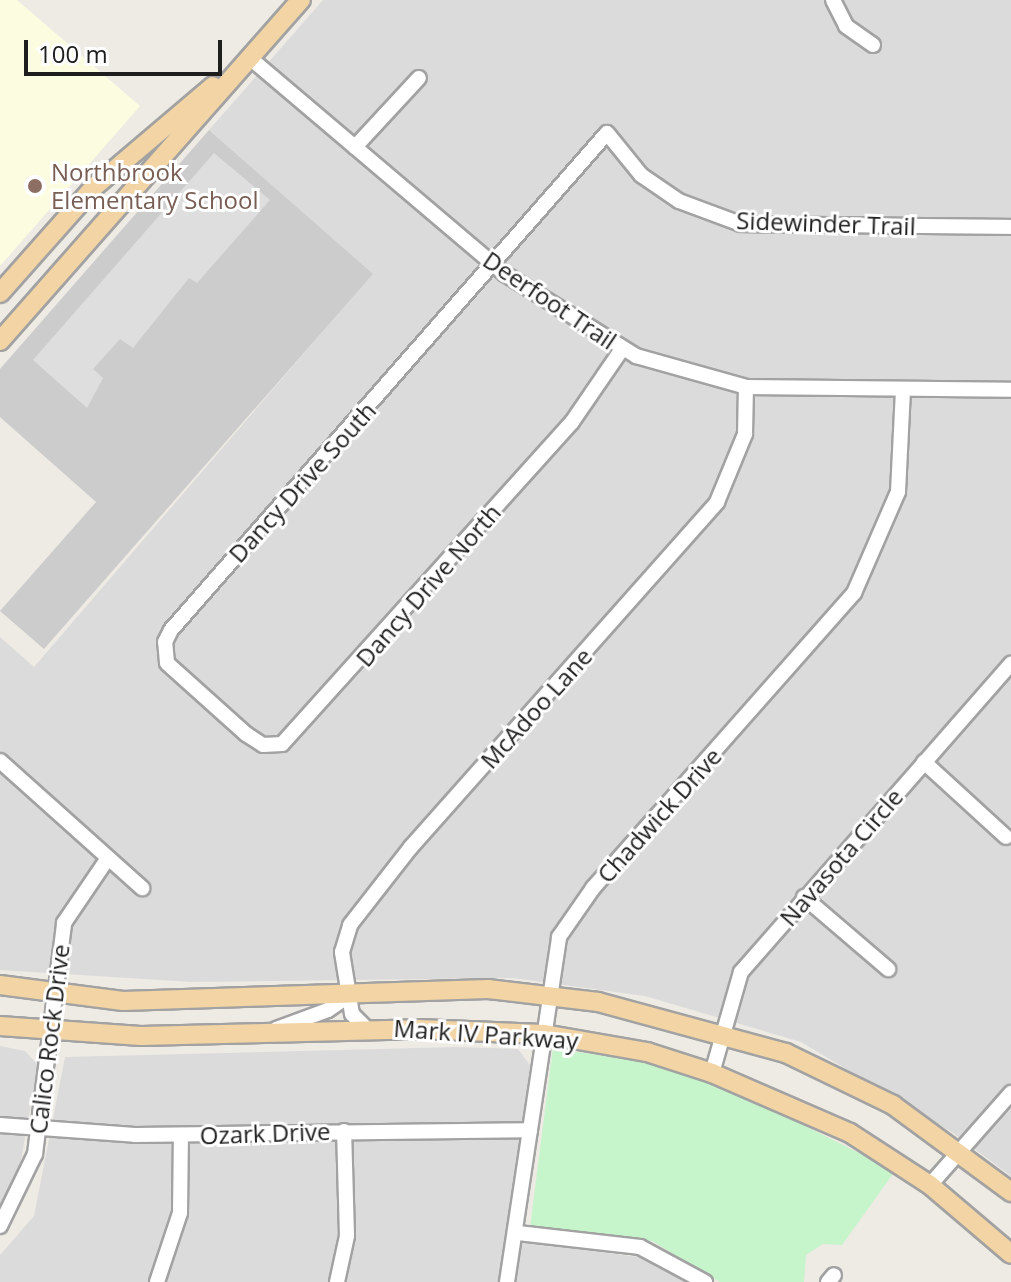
<!DOCTYPE html>
<html>
<head>
<meta charset="utf-8">
<style>
	body { margin:0 }
	#map { position:relative; width:1011px; height:1282px; overflow:hidden; background:#eeebe5; font-family:"Open Sans",sans-serif }
	div>[style] { position:absolute }
	.residential>* { inset:0; background:#dcdbdb }
	.education>* { inset:0; background:#fbfce0 }
	.religious>* { inset:0; background:#ccc }
	.park>* { inset:0; background:#c6f4cb }
	.parking>* { inset:0; background:#dedede }
	.roads { filter:drop-shadow(2px 0 #a2a2a2) drop-shadow(-2px 0 #a2a2a2) drop-shadow(0 2px #a2a2a2) drop-shadow(0 -2px #a2a2a2) }
	.minor>* { height:14px; margin:-7px; padding:0 7px; transform-origin:7px; border-radius:7px; background:#fff }
	.major>* { height:18px; margin:-9px; padding:0 9px; transform-origin:9px; border-radius:9px; background:#f2d4a5 }
	.dots>* { width:22px; height:22px; translate:-50% -50%; box-sizing:border-box; border:4px solid #fff; border-radius:50% }
	span { translate:-50% -50%; white-space:nowrap; text-align:center; line-height:1.15; -webkit-text-stroke:6px #fff; paint-order:stroke }
	.education-label { font-size:24px; color:#785e54 }
	.left { translate:0 -50%; text-align:left }
	.street-label { font-size:24px; color:#1e1e1e }
	.scale { position:absolute; left:24px; top:40px; width:198px; height:36px; box-sizing:border-box; border:4px solid #1e1e1e; border-top:0; padding-left:10px; font-size:24px; line-height:28px; white-space:nowrap; color:#1e1e1e; -webkit-text-stroke:6px #fff; paint-order:stroke }
</style>
</head>
<body>
<div id="map">
	<div class="residential">
		<div style="clip-path:polygon(323px 0,1011px 0,1011px 1176px,953px 1133px,801px 1042px,645px 996px,513px 978px,192px 982px,0 970px,0 637px,34px 667px,372px 274px,209px 130px)"></div>
		<div style="clip-path:polygon(0 1046px,25px 1051px,38px 1065px,17px 1182px,0 1216px)"></div>
		<div style="clip-path:polygon(457px 1047px,518px 1049px,530px 1065px,508px 1240px,646px 1258px,696px 1282px,0 1282px,0 1255px,34px 1216px,65px 1057px)"></div>
	</div>
	<div class="education">
		<div style="clip-path:polygon(0 0,17px 0,140px 106px,0 266px)"></div>
	</div>
	<div class="religious">
		<div style="clip-path:polygon(209px 130px,373px 274px,44px 649px,0 611px,96px 502px,0 417px,0 369px)"></div>
	</div>
	<div class="park">
		<div style="clip-path:polygon(553px 1048px,648px 1063px,733px 1090px,895px 1171px,842px 1245px,823px 1244px,806px 1255px,804px 1282px,720px 1282px,652px 1241px,530px 1227px)"></div>
	</div>
	<div class="parking">
		<div style="clip-path:polygon(214px 153px,270px 200px,197px 283px,189px 278px,133px 348px,120px 339px,93px 369px,103px 378px,87px 408px,33px 360px)"></div>
	</div>
	<div class="roads">
		<div class="minor">
			<div style="left:833px;top:0;width:29px;rotate:63deg"></div>
			<div style="left:846px;top:26px;width:33px;rotate:35deg"></div>
			<div style="left:250px;top:58px;width:334px;rotate:40.3deg"></div>
			<div style="left:505px;top:274px;width:155px;rotate:32deg"></div>
			<div style="left:636px;top:356px;width:114px;rotate:15.7deg"></div>
			<div style="left:746px;top:387px;width:265px;rotate:0.6deg"></div>
			<div style="left:355px;top:147px;width:94px;rotate:-47.2deg"></div>
			<div style="left:622px;top:349px;width:88px;rotate:124.4deg"></div>
			<div style="left:572px;top:422px;width:433px;rotate:132deg"></div>
			<div style="left:282px;top:744px;width:19px;rotate:177deg"></div>
			<div style="left:263px;top:745px;width:20px;rotate:-147deg"></div>
			<div style="left:246px;top:734px;width:106px;rotate:-138.1deg"></div>
			<div style="left:167px;top:663px;width:21px;rotate:-95deg"></div>
			<div style="left:165px;top:642px;width:13px;rotate:-63deg"></div>
			<div style="left:171px;top:630px;width:661px;rotate:-48.74deg"></div>
			<div style="left:607px;top:133px;width:54px;rotate:51deg"></div>
			<div style="left:641px;top:175px;width:46px;rotate:34.4deg"></div>
			<div style="left:679px;top:201px;width:66px;rotate:20.4deg"></div>
			<div style="left:741px;top:224px;width:270px;rotate:0.6deg"></div>
			<div style="left:0;top:761px;width:191px;rotate:41.8deg"></div>
			<div style="left:924px;top:762px;width:111px;rotate:42.4deg"></div>
			<div style="left:804px;top:897px;width:111px;rotate:40.6deg"></div>
			<div style="left:365px;top:1027px;width:18px;rotate:-135deg"></div>
			<div style="left:352px;top:1014px;width:63px;rotate:-99.2deg"></div>
			<div style="left:342px;top:952px;width:28px;rotate:-73deg"></div>
			<div style="left:350px;top:925px;width:99px;rotate:-52deg"></div>
			<div style="left:411px;top:847px;width:461px;rotate:-48.4deg"></div>
			<div style="left:717px;top:502px;width:74px;rotate:-67.6deg"></div>
			<div style="left:745px;top:434px;width:47px;rotate:-88.8deg"></div>
			<div style="left:276px;top:1029px;width:55px;rotate:-20.1deg"></div>
			<div style="left:328px;top:1010px;width:28px;rotate:-35deg"></div>
			<div style="left:712px;top:1073px;width:105px;rotate:-74deg"></div>
			<div style="left:741px;top:972px;width:410px;rotate:-48.8deg"></div>
			<div style="left:0;top:1125px;width:135px;rotate:4.2deg"></div>
			<div style="left:135px;top:1135px;width:395px;rotate:-0.7deg"></div>
			<div style="left:930px;top:1185px;width:123px;rotate:-48.6deg"></div>
			<div style="left:0;top:1226px;width:80px;rotate:-64.1deg"></div>
			<div style="left:35px;top:1154px;width:233px;rotate:-82.8deg"></div>
			<div style="left:64px;top:923px;width:78px;rotate:-55.9deg"></div>
			<div style="left:518px;top:1233px;width:123px;rotate:6.5deg"></div>
			<div style="left:640px;top:1247px;width:74px;rotate:28.3deg"></div>
			<div style="left:157px;top:1282px;width:73px;rotate:-71.6deg"></div>
			<div style="left:180px;top:1213px;width:78px;rotate:-89.3deg"></div>
			<div style="left:337px;top:1282px;width:47px;rotate:-77.7deg"></div>
			<div style="left:347px;top:1236px;width:105px;rotate:-91.6deg"></div>
			<div style="left:507px;top:1282px;width:349px;rotate:-81.4deg"></div>
			<div style="left:559px;top:937px;width:60px;rotate:-55.2deg"></div>
			<div style="left:593px;top:888px;width:394px;rotate:-48.5deg"></div>
			<div style="left:854px;top:593px;width:110px;rotate:-66.5deg"></div>
			<div style="left:898px;top:492px;width:101px;rotate:-87.2deg"></div>
			<div style="left:828px;top:1282px;width:9px;rotate:-49deg"></div>
		</div>
		<div class="major">
			<div style="left:0;top:293px;width:142px;rotate:-48.4deg"></div>
			<div style="left:94px;top:187px;width:156px;rotate:-40.3deg"></div>
			<div style="left:0;top:341px;width:455px;rotate:-48.6deg"></div>
			<div style="left:0;top:985px;width:124px;rotate:7.4deg"></div>
			<div style="left:123px;top:1001px;width:365px;rotate:-1.9deg"></div>
			<div style="left:488px;top:989px;width:111px;rotate:6.7deg"></div>
			<div style="left:598px;top:1002px;width:195px;rotate:15.2deg"></div>
			<div style="left:786px;top:1053px;width:119px;rotate:25.9deg"></div>
			<div style="left:893px;top:1105px;width:147px;rotate:36.4deg"></div>
			<div style="left:0;top:1026px;width:141px;rotate:4.1deg"></div>
			<div style="left:141px;top:1036px;width:277px;rotate:-1.4deg"></div>
			<div style="left:418px;top:1029px;width:126px;rotate:2.3deg"></div>
			<div style="left:544px;top:1034px;width:105px;rotate:9.9deg"></div>
			<div style="left:647px;top:1052px;width:68px;rotate:17.9deg"></div>
			<div style="left:712px;top:1073px;width:150px;rotate:23.5deg"></div>
			<div style="left:850px;top:1133px;width:95px;rotate:33deg"></div>
			<div style="left:930px;top:1185px;width:106px;rotate:40.4deg"></div>
		</div>
	</div>
	<div class="dots">
		<div style="left:35px;top:186px;background:#8d6e63"></div>
	</div>
	<div class="education-label">
		<span class="left" style="left:51px;top:186px">Northbrook<br>Elementary School</span>
	</div>
	<div class="street-label">
		<span style="left:826px;top:223px;rotate:2deg">Sidewinder Trail</span>
		<span style="left:550px;top:300px;rotate:34deg">Deerfoot Trail</span>
		<span style="left:302px;top:482px;rotate:-48deg">Dancy Drive South</span>
		<span style="left:428px;top:585px;rotate:-49deg">Dancy Drive North</span>
		<span style="left:536px;top:708px;rotate:-48deg">McAdoo Lane</span>
		<span style="left:659px;top:815px;rotate:-48deg">Chadwick Drive</span>
		<span style="left:841px;top:857px;rotate:-49deg">Navasota Circle</span>
		<span style="left:486px;top:1034px;rotate:4deg">Mark IV Parkway</span>
		<span style="left:49px;top:1039px;rotate:-83deg">Calico Rock Drive</span>
		<span style="left:265px;top:1133px;rotate:-2deg">Ozark Drive</span>
	</div>
	<div class="scale">100 m</div>
</div>
</body>
</html>
